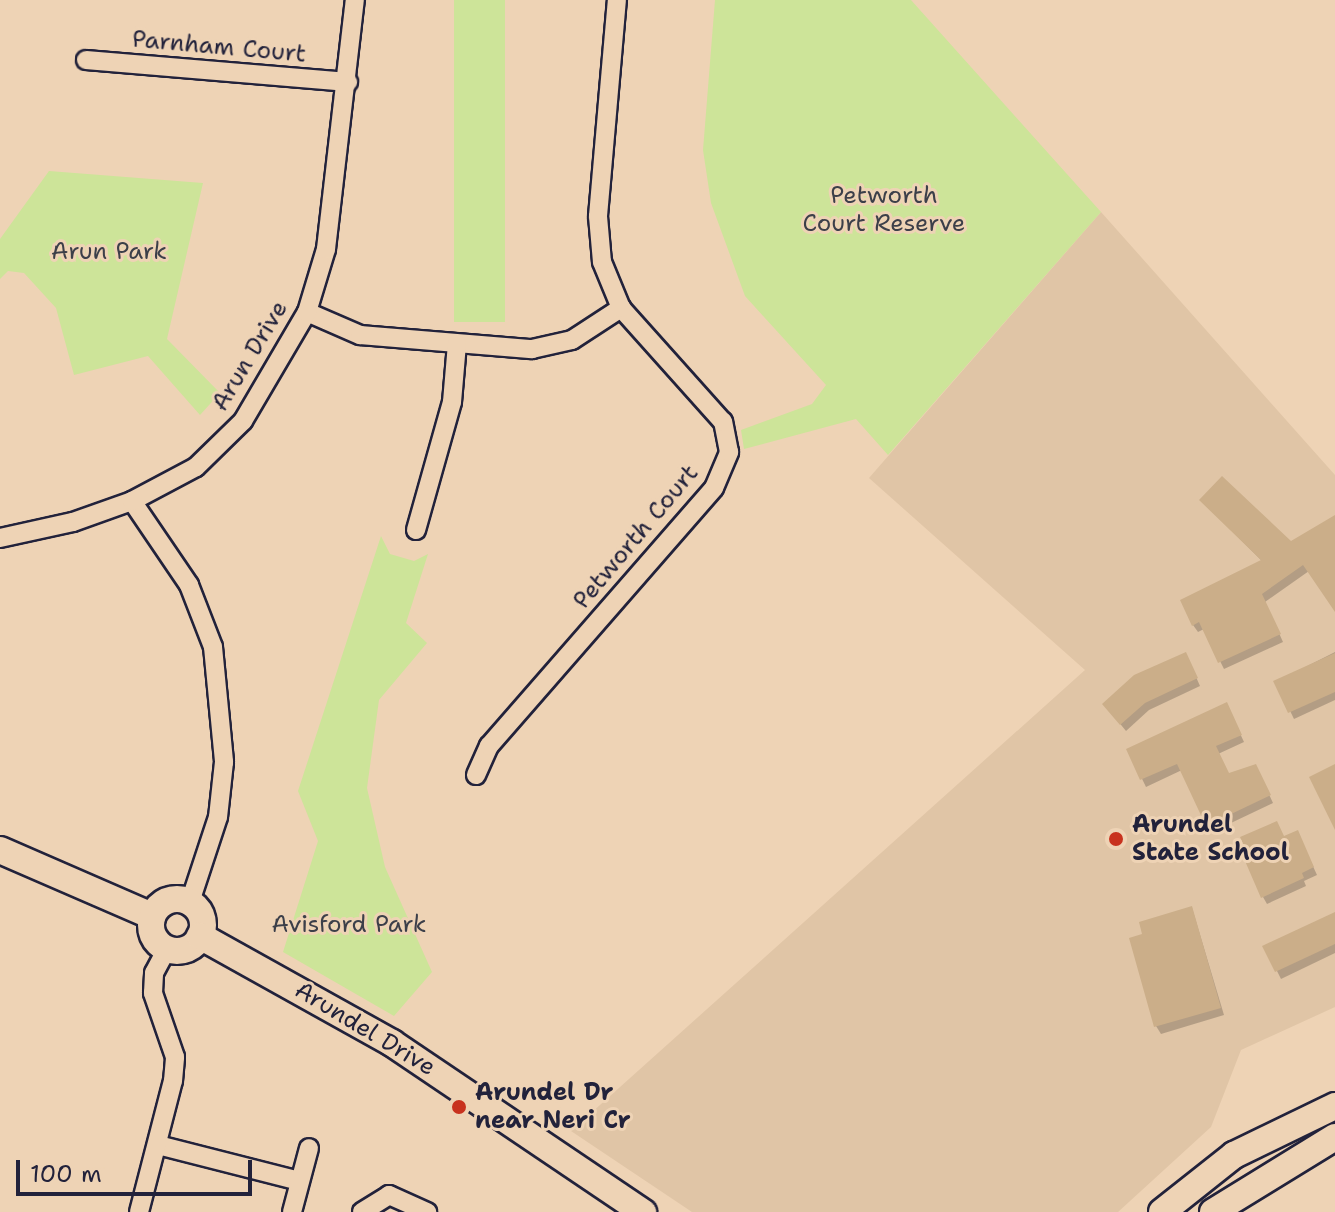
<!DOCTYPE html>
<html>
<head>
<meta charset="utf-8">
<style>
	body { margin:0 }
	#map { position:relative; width:1335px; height:1212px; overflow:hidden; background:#eed3b5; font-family:"Shantell Sans",sans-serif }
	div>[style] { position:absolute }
	.built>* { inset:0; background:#e0c5a6 }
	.green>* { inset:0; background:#cde499; transform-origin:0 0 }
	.shadow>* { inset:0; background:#0003 }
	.building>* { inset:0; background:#cbae89 }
	.roads { filter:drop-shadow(2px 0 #22223b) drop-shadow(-2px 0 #22223b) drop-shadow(0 2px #22223b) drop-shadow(0 -2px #22223b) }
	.minor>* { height:18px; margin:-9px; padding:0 9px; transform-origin:9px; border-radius:9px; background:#eed3b5 }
	.secondary>* { height:26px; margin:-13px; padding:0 13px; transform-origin:13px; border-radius:13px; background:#eed3b5 }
	.secondary>.ring { margin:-13px; padding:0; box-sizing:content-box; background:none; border:26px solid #eed3b5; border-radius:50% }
	.dots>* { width:22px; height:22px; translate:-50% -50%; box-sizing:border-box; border:4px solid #eed3b5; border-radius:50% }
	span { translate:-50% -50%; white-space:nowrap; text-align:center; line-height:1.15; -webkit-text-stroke:6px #eed3b5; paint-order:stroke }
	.street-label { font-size:24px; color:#22223b }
	.park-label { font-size:24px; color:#3c3f49 }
	.poi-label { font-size:24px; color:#22223b; font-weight:700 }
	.left { translate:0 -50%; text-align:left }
	.scale { position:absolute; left:16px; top:1160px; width:236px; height:36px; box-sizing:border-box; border:4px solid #22223b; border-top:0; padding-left:10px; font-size:24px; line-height:28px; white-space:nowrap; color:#22223b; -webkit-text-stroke:6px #eed3b5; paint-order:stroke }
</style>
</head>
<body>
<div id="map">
	<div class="built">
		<div style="clip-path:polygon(1101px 212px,1335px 475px,1335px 1007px,1241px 1050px,1211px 1127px,1118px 1212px,692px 1212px,571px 1131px,1085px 670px,869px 478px)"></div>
	</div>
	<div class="green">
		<div style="left:454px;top:0;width:51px;height:322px"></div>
		<div style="clip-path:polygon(715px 0,911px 0,1101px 212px,888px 455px,856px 419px,744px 449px,741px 430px,812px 404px,826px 385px,745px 296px,711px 203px,703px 150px)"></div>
		<div style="clip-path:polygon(49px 171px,203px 183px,167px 339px,220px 393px,200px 415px,148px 356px,74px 375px,56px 308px,24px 273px,8px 271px,0 279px,0 239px)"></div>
		<div style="clip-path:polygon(381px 536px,390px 554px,414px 561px,428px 554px,406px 623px,427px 643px,379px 700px,367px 788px,385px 867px,432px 972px,394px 1016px,283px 952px,318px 841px,298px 791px)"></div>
	</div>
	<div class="shadow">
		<div style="clip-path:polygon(1201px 500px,1290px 543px,1335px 516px,1335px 610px,1309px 571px,1265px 602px,1283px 642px,1224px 669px,1204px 629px,1198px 632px,1193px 625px,1262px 561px)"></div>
		<div style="clip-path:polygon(1335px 652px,1335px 700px,1294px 719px,1276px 682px)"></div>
		<div style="clip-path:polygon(1189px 661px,1200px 686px,1149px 710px,1126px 731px,1104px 704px)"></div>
		<div style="clip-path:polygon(1230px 712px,1244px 742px,1218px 754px,1229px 776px,1259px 773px,1273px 803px,1212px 832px,1182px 770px,1146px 787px,1128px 750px)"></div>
		<div style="clip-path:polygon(1284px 838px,1301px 840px,1317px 875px,1304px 881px,1306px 886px,1267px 904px,1263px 897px)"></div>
		<div style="clip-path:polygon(1192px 908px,1224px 1015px,1161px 1034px,1156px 1026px)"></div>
		<div style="clip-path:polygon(1335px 914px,1335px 953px,1281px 979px,1265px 947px)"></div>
	</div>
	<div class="building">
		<div style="clip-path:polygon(1222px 476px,1291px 541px,1335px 515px,1335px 612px,1303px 565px,1262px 594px,1281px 634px,1218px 663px,1199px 622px,1192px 626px,1180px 600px,1261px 560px,1199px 500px)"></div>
		<div style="clip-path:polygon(1186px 652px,1198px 678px,1145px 703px,1120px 725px,1102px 704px,1134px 675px)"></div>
		<div style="clip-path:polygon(1335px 653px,1335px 692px,1288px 713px,1273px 681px)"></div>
		<div style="clip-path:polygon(1227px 702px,1242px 735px,1216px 746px,1229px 773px,1256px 764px,1271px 795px,1206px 826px,1177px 764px,1140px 780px,1126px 749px)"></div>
		<div style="clip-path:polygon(1335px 764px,1335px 830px,1309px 777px)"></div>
		<div style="clip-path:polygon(1277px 821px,1284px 836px,1298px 830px,1314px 867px,1302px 873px,1304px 878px,1261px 898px,1242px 854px,1247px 852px,1240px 837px)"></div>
		<div style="clip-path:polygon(1192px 906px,1221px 1008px,1154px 1027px,1129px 938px,1142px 934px,1139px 922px)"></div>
		<div style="clip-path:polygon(1335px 912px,1335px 944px,1275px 972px,1262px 946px)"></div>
	</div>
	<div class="roads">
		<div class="minor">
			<div style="left:86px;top:60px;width:263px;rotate:4.8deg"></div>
			<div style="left:307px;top:312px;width:58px;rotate:23.5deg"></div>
			<div style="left:360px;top:335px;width:173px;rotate:4.7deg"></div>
			<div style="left:532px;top:349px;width:41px;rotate:-12.7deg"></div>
			<div style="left:572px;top:340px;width:59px;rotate:-33.1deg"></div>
			<div style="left:132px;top:501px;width:102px;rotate:55.8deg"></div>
			<div style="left:189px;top:585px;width:66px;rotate:68.8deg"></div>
			<div style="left:213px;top:647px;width:116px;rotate:84.5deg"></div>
			<div style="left:224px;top:762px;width:55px;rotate:96.2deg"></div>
			<div style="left:218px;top:817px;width:89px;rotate:108.2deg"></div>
			<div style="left:416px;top:530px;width:133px;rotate:-74.3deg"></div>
			<div style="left:452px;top:402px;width:58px;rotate:-85.1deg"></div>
			<div style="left:0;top:538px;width:75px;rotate:-12.4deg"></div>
			<div style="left:73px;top:522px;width:63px;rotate:-19.6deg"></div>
			<div style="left:132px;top:501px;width:72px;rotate:-28deg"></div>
			<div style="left:196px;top:467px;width:66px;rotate:-44.4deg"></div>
			<div style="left:243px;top:421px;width:126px;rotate:-59.6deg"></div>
			<div style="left:307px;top:312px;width:66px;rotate:-73.2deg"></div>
			<div style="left:326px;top:249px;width:251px;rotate:-83.4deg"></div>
			<div style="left:476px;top:775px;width:32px;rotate:-66deg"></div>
			<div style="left:489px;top:746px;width:342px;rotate:-48.9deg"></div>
			<div style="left:714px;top:488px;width:39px;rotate:-67deg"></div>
			<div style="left:729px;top:452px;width:31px;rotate:-101deg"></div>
			<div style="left:723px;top:422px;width:153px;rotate:-131.8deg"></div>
			<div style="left:621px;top:308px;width:50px;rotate:-112.4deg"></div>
			<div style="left:602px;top:262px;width:46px;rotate:-95deg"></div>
			<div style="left:598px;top:216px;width:217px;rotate:-85deg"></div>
			<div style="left:158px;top:1145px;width:146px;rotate:14.3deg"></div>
			<div style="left:139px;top:1212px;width:135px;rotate:-75.5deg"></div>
			<div style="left:173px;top:1081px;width:24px;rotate:-85deg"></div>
			<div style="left:175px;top:1057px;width:68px;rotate:-109deg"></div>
			<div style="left:153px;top:993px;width:20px;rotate:-87deg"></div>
			<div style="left:154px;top:973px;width:27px;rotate:-62deg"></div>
			<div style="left:292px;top:1212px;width:66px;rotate:-75.1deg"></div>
			<div style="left:362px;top:1212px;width:32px;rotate:-32deg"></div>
			<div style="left:389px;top:1195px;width:42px;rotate:24.1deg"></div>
		</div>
		<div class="secondary">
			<div style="left:0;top:850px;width:166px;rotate:23.5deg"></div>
			<div class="ring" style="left:151px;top:899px;width:26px;height:26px"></div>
			<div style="left:200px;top:936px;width:220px;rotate:29.1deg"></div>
			<div style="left:392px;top:1043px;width:303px;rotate:34deg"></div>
			<div style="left:1162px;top:1212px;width:92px;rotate:-38.4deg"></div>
			<div style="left:1234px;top:1155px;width:112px;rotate:-25.9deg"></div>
			<div style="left:1213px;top:1212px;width:143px;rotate:-31.6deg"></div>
		</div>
	</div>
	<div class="dots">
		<div style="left:1116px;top:839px;background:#c8321e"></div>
		<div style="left:459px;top:1107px;background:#c8321e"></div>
	</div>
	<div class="street-label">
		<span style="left:219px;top:47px;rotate:5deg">Parnham Court</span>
		<span style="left:250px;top:356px;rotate:-59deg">Arun Drive</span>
		<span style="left:636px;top:537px;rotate:-50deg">Petworth Court</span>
		<span style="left:365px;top:1029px;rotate:31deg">Arundel Drive</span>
	</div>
	<div class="park-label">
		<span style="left:884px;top:210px">Petworth<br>Court Reserve</span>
		<span style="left:109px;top:252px">Arun Park</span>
		<span style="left:349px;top:925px">Avisford Park</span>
	</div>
	<div class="poi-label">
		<span class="left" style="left:1132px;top:839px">Arundel<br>State School</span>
		<span class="left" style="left:475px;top:1107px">Arundel Dr<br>near Neri Cr</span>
	</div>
	<div class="scale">100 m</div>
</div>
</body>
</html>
